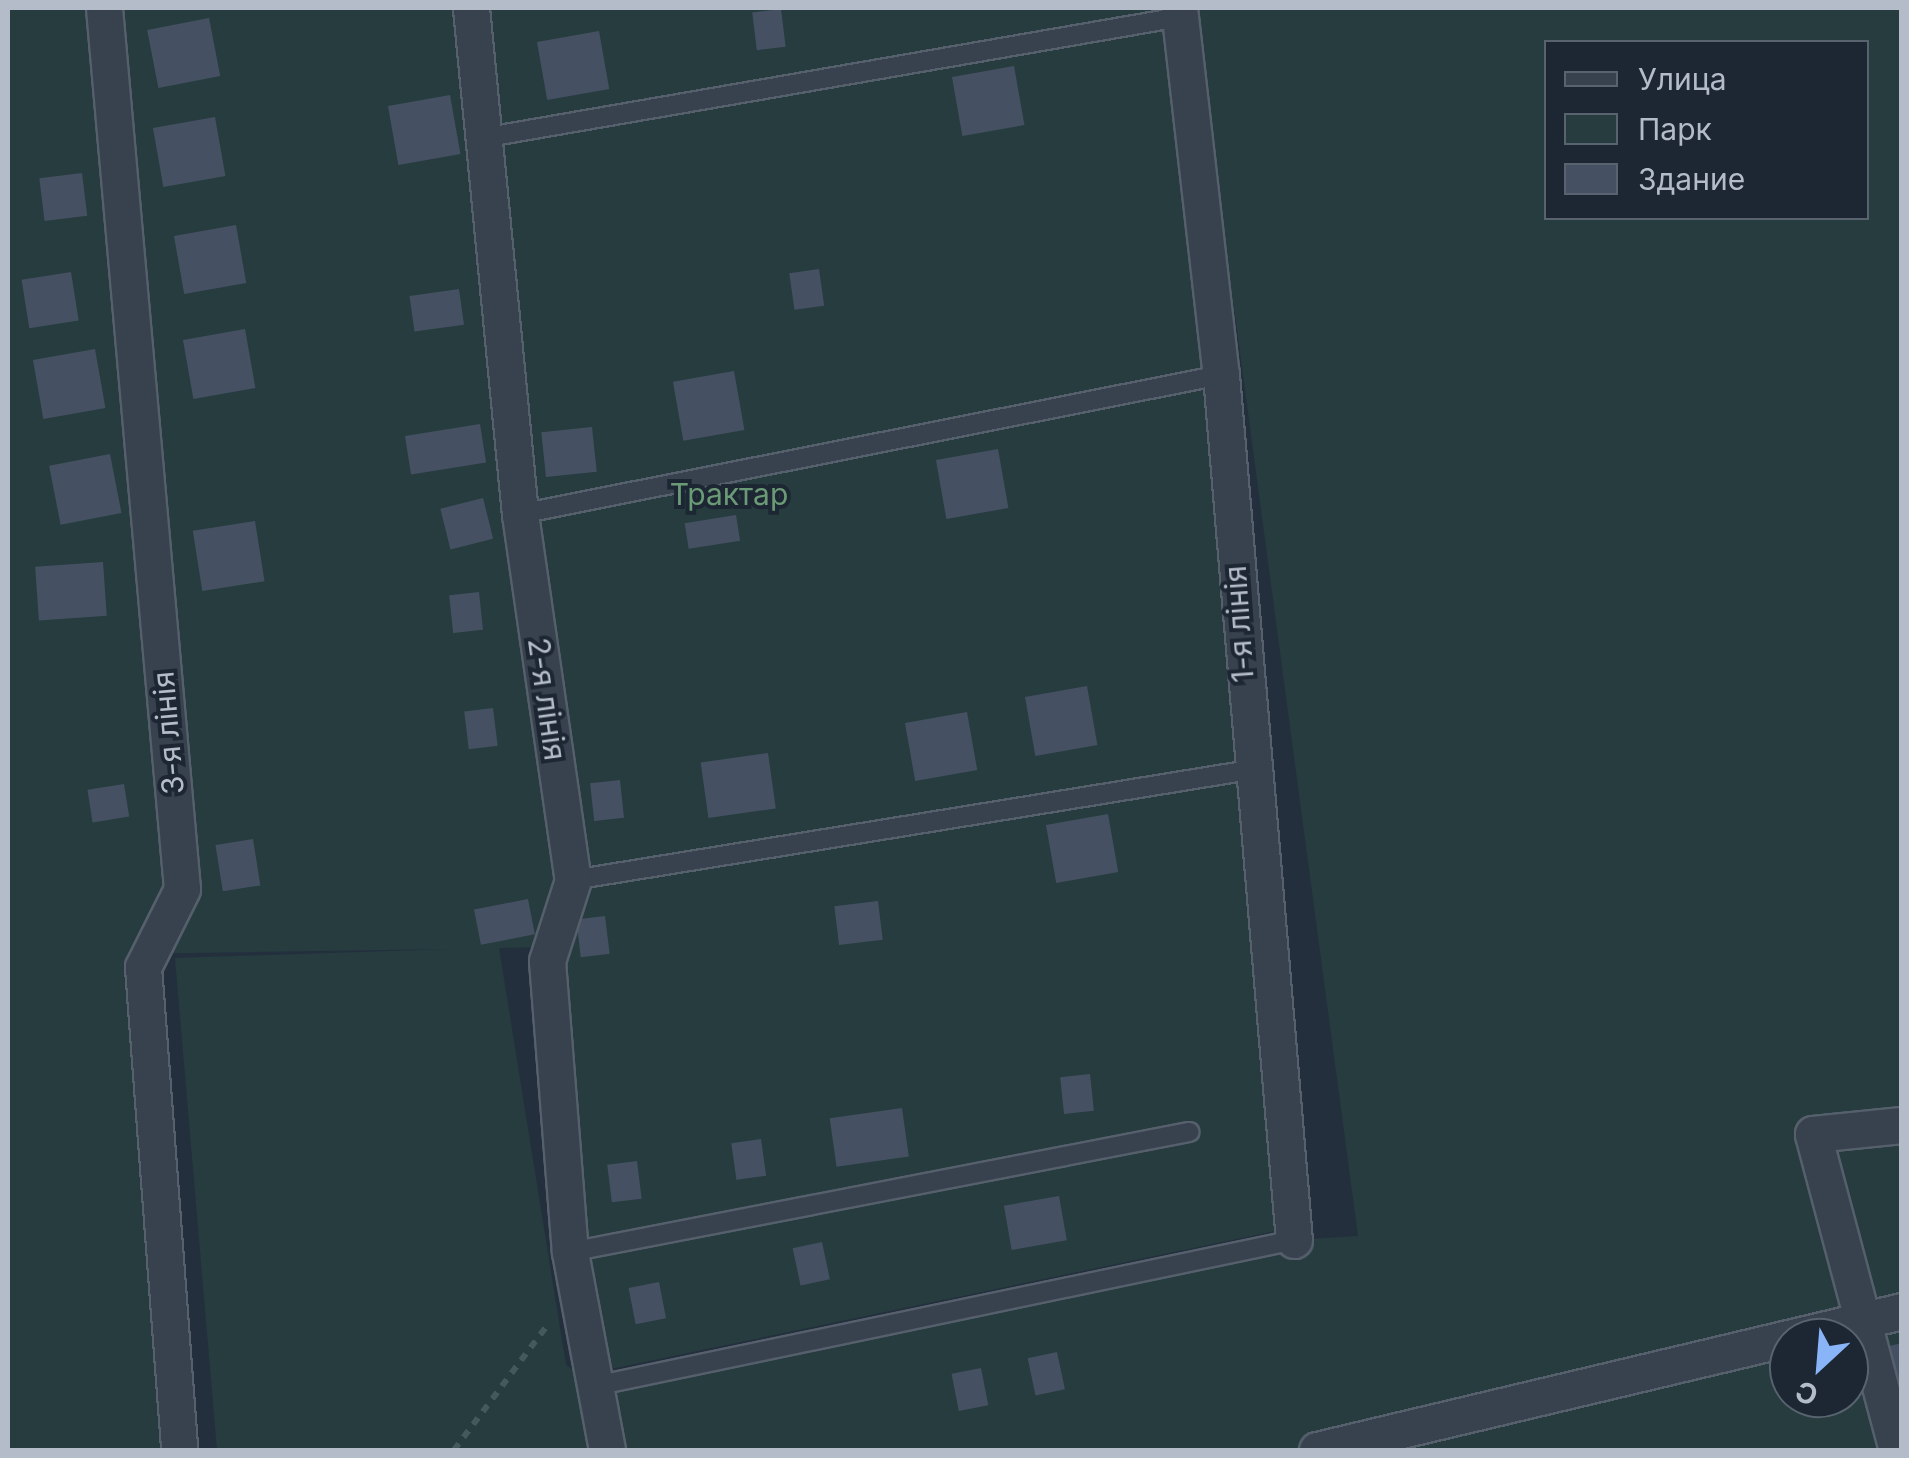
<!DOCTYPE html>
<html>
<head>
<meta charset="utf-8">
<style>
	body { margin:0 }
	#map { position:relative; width:1909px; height:1458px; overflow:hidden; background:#242f3e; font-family:Inter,sans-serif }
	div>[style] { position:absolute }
	.green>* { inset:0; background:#263c3f }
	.building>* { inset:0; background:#455162; transform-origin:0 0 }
	.path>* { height:6px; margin-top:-3px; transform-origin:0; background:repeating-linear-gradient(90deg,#44595c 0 8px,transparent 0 16px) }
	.roads { filter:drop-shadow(2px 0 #565f6c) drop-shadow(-2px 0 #565f6c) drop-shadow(0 2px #565f6c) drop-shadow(0 -2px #565f6c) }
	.service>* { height:18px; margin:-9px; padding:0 9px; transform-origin:9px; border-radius:9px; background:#38414e }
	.minor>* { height:35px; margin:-17.5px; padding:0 17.5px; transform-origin:17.5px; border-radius:17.5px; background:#38414e }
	span { translate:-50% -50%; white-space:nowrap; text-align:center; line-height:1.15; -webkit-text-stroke:8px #1d2633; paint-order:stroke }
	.park-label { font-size:30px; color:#6b9a76 }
	.street-label { font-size:30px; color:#b4bcc9 }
	.frame { position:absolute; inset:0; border:10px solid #b4bcc9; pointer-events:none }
	.legend { position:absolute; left:1544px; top:40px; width:325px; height:180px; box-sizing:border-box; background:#1d2633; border:2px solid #59626f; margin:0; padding:12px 18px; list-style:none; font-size:30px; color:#b4bcc9 }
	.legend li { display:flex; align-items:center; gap:20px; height:50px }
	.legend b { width:50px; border:2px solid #59626f }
	.north { position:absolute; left:1769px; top:1318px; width:100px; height:100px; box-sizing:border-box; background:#1d2633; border:2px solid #59626f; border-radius:50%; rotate:206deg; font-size:28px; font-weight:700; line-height:40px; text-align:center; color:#b4bcc9 }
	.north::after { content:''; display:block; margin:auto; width:35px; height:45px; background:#8ab4f8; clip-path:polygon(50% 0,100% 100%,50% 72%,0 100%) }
</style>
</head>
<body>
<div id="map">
	<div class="green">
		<div style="clip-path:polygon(evenodd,8px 8px,1165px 8px,1208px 376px,1280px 1230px,601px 1371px,559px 947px,499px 948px,566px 1365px,595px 1386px,1294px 1240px,1358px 1236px,1194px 8px,1901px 8px,1901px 1450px,217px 1450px,175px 958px,451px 949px,129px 954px,166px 1450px,8px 1450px,8px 8px,1546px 42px,1866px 42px,1866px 218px,1546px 218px,1546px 42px,8px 8px,1789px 1338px,1849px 1338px,1849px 1398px,1789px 1398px,1789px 1338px)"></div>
	</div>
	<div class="building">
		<div style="left:781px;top:9px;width:38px;height:29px;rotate:83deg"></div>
		<div style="left:209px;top:18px;width:59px;height:63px;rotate:79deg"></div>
		<div style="left:599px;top:31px;width:59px;height:63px;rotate:80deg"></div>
		<div style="left:1014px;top:66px;width:60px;height:63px;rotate:80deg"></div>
		<div style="left:450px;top:95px;width:60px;height:63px;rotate:80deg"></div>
		<div style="left:215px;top:117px;width:60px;height:63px;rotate:80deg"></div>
		<div style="left:82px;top:173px;width:43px;height:43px;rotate:83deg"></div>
		<div style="left:236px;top:225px;width:59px;height:63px;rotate:80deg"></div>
		<div style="left:819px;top:269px;width:37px;height:30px;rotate:82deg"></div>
		<div style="left:71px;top:272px;width:49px;height:50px;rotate:81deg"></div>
		<div style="left:459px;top:289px;width:36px;height:50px;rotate:82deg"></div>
		<div style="left:245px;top:329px;width:60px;height:63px;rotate:80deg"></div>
		<div style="left:95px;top:349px;width:60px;height:63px;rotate:80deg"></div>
		<div style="left:734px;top:371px;width:60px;height:62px;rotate:80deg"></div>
		<div style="left:480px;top:424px;width:39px;height:76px;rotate:81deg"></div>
		<div style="left:592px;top:427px;width:45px;height:51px;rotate:84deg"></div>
		<div style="left:998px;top:449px;width:60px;height:63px;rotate:80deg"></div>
		<div style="left:110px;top:454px;width:60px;height:62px;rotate:79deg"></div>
		<div style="left:483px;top:498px;width:42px;height:44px;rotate:76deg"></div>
		<div style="left:736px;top:515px;width:26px;height:52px;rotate:81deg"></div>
		<div style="left:255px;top:521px;width:61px;height:63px;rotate:81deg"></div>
		<div style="left:103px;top:562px;width:54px;height:68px;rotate:86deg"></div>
		<div style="left:479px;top:592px;width:38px;height:30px;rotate:84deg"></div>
		<div style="left:1087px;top:686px;width:60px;height:63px;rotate:80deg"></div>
		<div style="left:493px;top:708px;width:38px;height:29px;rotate:83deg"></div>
		<div style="left:967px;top:712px;width:59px;height:63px;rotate:80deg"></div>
		<div style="left:768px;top:753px;width:56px;height:68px;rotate:82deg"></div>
		<div style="left:620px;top:780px;width:38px;height:30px;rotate:84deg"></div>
		<div style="left:124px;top:784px;width:33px;height:37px;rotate:81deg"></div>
		<div style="left:1108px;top:814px;width:59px;height:63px;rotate:80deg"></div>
		<div style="left:253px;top:839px;width:47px;height:38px;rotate:81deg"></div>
		<div style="left:528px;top:899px;width:36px;height:55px;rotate:79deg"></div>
		<div style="left:878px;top:901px;width:39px;height:44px;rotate:83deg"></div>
		<div style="left:605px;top:916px;width:38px;height:29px;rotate:83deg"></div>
		<div style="left:1090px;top:1074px;width:37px;height:30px;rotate:84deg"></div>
		<div style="left:902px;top:1108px;width:49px;height:73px;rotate:82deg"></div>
		<div style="left:761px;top:1139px;width:37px;height:30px;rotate:82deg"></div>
		<div style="left:637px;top:1161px;width:38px;height:30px;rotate:83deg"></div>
		<div style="left:1059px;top:1196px;width:45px;height:56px;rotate:80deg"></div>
		<div style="left:822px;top:1242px;width:38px;height:30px;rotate:78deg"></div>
		<div style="left:659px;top:1282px;width:37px;height:31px;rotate:79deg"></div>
		<div style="clip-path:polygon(1902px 1343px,1902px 1381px,1893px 1383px,1885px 1347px)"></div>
		<div style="left:1057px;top:1352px;width:38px;height:30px;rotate:78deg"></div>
		<div style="left:981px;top:1368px;width:38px;height:30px;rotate:79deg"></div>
	</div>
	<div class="path">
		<div style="left:454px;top:1450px;width:159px;rotate:-53.2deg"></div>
	</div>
	<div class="roads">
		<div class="service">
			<div style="left:488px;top:137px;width:702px;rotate:-9.84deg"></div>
			<div style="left:520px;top:514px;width:715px;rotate:-11.22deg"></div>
			<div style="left:573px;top:880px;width:686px;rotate:-9.23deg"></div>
			<div style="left:570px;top:1252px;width:631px;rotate:-10.97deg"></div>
			<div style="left:590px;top:1387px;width:719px;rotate:-11.79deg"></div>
		</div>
		<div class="minor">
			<div style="left:104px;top:8px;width:884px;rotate:84.94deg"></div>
			<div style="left:182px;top:889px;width:87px;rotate:116.6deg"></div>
			<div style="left:143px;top:967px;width:484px;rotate:85.7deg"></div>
			<div style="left:471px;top:8px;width:508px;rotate:84.47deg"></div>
			<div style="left:520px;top:514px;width:370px;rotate:81.8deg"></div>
			<div style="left:573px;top:880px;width:85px;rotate:107.8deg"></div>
			<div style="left:547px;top:961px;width:292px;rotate:85.5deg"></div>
			<div style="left:570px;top:1252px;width:201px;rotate:79.4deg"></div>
			<div style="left:1179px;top:8px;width:369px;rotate:83.5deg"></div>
			<div style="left:1221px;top:375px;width:868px;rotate:85.18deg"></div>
			<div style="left:1317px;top:1450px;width:601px;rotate:-13.37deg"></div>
			<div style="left:1897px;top:1450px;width:327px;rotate:-104.9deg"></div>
			<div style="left:1813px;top:1134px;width:89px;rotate:-5.8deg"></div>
		</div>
	</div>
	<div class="park-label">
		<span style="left:729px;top:494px">Трактар</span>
	</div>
	<div class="street-label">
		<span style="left:1239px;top:624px;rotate:-94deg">1-я лінія</span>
		<span style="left:547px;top:699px;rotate:82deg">2-я лінія</span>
		<span style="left:168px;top:733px;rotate:-95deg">3-я лінія</span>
	</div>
	<div class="frame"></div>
	<ul class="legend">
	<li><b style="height:12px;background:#38414e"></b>Улица</li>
	<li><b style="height:28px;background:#263c3f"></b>Парк</li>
	<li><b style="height:28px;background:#455162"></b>Здание</li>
	</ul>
	<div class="north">С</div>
</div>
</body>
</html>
